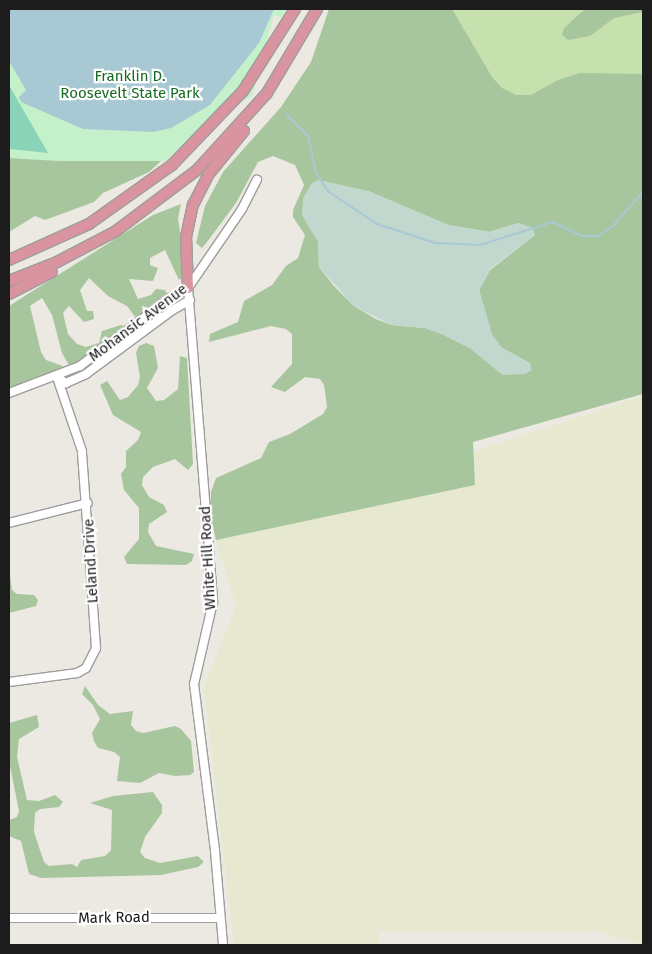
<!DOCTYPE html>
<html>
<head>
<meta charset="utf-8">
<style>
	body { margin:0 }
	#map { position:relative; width:652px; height:954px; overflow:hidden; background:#ece9e3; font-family:"Fira Sans",sans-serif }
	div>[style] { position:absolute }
	.farmland>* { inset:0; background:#e6e9d0 }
	.grass>* { inset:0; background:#c6e0ae }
	.forest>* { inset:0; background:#a8c69d }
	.wetland>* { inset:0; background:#c2d8ce }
	.park>* { inset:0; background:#c4f1c9 }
	.pitch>* { inset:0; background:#8ad2b8 }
	.water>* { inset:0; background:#a8c9d4 }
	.stream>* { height:2px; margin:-1px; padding:0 1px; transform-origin:1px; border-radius:1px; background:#a8c9d4 }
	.roads { filter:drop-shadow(1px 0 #9d9d9d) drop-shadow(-1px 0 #9d9d9d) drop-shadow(0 1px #9d9d9d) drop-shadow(0 -1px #9d9d9d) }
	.minor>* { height:8px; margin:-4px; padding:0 4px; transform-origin:4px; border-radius:4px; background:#fff }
	.highway>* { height:10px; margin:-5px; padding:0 5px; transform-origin:5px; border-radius:5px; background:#da949f }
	span { translate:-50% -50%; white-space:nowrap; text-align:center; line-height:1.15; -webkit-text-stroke:4.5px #fff; paint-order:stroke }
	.park-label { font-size:15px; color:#196b22 }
	.street-label { font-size:15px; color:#1c1c1c }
	.frame { position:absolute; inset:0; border:10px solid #1c1c1c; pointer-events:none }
</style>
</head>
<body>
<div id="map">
	<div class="farmland">
		<div style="clip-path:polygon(643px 396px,643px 945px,596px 931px,379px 931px,379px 945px,234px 945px,204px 687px,236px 606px,215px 537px)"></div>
	</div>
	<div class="grass">
		<div style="clip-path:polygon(441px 9px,643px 9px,643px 105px,513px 100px,477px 72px)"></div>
	</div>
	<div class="forest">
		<div style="clip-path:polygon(evenodd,329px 9px,452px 9px,492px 77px,502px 88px,516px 95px,531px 95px,558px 80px,580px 73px,643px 74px,643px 394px,473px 442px,475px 485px,216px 540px,210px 515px,211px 492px,216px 478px,261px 458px,269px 442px,290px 434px,323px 414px,327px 407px,324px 385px,320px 379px,305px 377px,285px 392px,271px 387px,292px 364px,292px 334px,286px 329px,271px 326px,209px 342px,210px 334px,238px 322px,244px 301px,272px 285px,286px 266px,298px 258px,305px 235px,293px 217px,293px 210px,304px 185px,295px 165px,273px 156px,258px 162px,236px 203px,207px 242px,202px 248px,196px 243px,205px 206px,223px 172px,281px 107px,311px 62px,329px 9px,368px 191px,448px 225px,489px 232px,519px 223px,535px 235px,490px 270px,479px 290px,492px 335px,502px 348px,530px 363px,503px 375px,470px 348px,442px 334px,425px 328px,391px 325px,376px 319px,354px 306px,334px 286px,319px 267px,318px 242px,368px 191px)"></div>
		<div style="clip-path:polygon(585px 9px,643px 9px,643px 12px,614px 18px,590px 36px,568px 40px,562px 35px,564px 28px)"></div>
		<div style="clip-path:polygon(9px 79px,161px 161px,149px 172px,103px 193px,94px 202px,45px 220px,35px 216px,9px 232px)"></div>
		<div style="clip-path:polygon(181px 204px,178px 218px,186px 275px,179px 280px,165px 250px,150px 258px,150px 265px,158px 268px,153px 281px,129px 279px,138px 299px,151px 295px,156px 289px,165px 290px,168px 296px,136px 318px,127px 306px,108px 296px,89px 278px,80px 290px,87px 311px,93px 311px,94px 319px,84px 322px,69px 306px,63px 313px,68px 334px,77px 344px,86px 347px,99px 343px,102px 331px,121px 325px,126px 327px,83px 363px,70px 367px,62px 353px,52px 315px,42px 298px,30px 306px,41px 352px,46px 360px,63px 366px,60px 372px,9px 391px,9px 306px,153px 215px)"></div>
		<div style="clip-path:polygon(146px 343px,154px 346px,158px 368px,147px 388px,156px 401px,164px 400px,178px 389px,180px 356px,187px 358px,193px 464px,188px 470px,175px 459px,153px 467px,143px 477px,142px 485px,149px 497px,164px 505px,167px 512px,149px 524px,148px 532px,156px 546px,194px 554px,192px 561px,186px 565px,127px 564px,124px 557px,139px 539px,139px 508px,124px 490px,121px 474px,126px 467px,126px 451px,138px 440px,141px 432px,113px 415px,100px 385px,107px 381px,120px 400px,128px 397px,138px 385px,140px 377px,136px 353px,139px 346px)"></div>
		<div style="clip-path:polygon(9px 568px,12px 590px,17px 594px,34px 595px,38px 600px,36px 606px,9px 613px)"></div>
		<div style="clip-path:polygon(85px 686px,98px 705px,110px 714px,133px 711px,131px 725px,136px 731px,143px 733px,175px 726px,181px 729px,191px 741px,194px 772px,190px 775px,175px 776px,159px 773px,140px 783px,117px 781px,120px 757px,114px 752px,98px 748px,94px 741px,92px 733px,100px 719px,93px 705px,82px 694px)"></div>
		<div style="clip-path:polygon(37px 715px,39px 727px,19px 739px,17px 757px,27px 800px,39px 801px,55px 795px,63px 802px,59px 807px,40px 809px,35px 813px,34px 832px,44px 862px,49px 866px,72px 864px,77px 867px,81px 860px,105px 856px,111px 850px,112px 810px,90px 803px,113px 796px,153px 792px,162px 805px,162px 813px,145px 837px,140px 852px,145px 858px,160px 863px,198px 856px,204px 862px,198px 867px,161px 875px,41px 878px,29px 874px,21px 841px,9px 836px,9px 820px,17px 817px,19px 811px,9px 761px,9px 723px)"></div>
	</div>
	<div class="wetland">
		<div style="clip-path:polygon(319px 180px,368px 191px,448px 225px,489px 232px,519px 223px,533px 228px,535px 235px,490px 269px,479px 290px,492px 335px,502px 348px,530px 363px,532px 370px,525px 374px,503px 375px,470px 348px,442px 334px,425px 328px,391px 325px,354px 306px,319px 267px,318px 242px,302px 215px,303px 198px,312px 183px)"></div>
	</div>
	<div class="park">
		<div style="clip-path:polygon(9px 9px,286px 9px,282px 18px,274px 15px,252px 96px,204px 125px,165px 161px,58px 161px,9px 158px)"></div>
	</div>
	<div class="pitch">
		<div style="clip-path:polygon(9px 85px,48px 153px,9px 149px)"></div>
	</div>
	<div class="water">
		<div style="clip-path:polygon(9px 9px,274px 9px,259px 43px,210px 105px,171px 128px,153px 132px,83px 129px,21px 102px,19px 97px,26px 90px,9px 61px)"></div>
	</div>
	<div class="stream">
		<div style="left:286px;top:114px;width:31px;rotate:45deg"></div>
		<div style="left:308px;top:136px;width:38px;rotate:78deg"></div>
		<div style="left:316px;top:173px;width:23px;rotate:56deg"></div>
		<div style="left:329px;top:192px;width:58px;rotate:33.7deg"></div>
		<div style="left:377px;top:224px;width:61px;rotate:18.1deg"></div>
		<div style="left:435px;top:243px;width:45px;rotate:2.5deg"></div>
		<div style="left:480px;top:245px;width:77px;rotate:-17.5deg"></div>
		<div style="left:553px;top:222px;width:32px;rotate:26deg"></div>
		<div style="left:582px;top:236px;width:16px"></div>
		<div style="left:598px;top:236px;width:17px;rotate:-33deg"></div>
		<div style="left:612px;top:227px;width:47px;rotate:-48.5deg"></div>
	</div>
	<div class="roads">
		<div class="minor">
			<div style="left:188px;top:288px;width:315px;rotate:85.4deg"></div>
			<div style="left:213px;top:602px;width:84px;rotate:103deg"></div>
			<div style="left:194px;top:684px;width:168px;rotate:82.8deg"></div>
			<div style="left:215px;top:851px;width:94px;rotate:85.1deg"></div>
			<div style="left:57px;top:377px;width:11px;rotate:34deg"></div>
			<div style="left:66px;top:383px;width:22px;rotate:-24deg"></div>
			<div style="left:86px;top:374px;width:106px;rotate:-36.5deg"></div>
			<div style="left:171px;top:311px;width:22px;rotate:-30deg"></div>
			<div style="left:9px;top:393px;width:76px;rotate:-20.8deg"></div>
			<div style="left:80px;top:366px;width:114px;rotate:-37.2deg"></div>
			<div style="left:171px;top:297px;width:19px;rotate:-28deg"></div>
			<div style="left:188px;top:288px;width:96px;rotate:-55.6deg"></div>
			<div style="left:242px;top:209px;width:33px;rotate:-63deg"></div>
			<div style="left:9px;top:523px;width:81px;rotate:-14.2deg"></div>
			<div style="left:9px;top:682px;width:69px;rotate:-7.5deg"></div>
			<div style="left:77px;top:673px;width:10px;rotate:-29deg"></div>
			<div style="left:86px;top:668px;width:22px;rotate:-63deg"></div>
			<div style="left:96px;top:648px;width:197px;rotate:-94.1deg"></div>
			<div style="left:82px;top:451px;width:78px;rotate:-108.7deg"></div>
			<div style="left:9px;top:918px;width:211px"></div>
		</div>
		<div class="highway">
			<div style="left:9px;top:260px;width:88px;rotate:-24.2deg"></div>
			<div style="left:89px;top:224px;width:102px;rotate:-35.4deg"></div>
			<div style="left:172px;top:165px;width:103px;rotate:-46.2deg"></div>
			<div style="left:243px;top:91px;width:97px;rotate:-57.6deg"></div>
			<div style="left:9px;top:281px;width:52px;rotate:-21.6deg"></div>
			<div style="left:57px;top:262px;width:67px;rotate:-27.7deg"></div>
			<div style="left:116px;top:231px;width:101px;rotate:-37deg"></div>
			<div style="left:197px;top:170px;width:104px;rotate:-47.7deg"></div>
			<div style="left:267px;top:93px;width:98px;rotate:-59.2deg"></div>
			<div style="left:188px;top:288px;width:51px;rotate:-92.2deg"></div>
			<div style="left:186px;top:237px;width:33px;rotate:-78deg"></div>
			<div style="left:193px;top:205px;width:34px;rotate:-63deg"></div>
			<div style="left:208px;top:175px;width:57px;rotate:-50.7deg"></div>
			<div style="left:9px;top:294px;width:48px;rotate:-27.1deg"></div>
		</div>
	</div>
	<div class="park-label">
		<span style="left:130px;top:85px">Franklin D.<br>Roosevelt State Park</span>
	</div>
	<div class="street-label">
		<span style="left:138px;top:323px;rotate:-37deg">Mohansic Avenue</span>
		<span style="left:208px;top:558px;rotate:-93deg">White Hill Road</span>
		<span style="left:91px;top:561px;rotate:-93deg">Leland Drive</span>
		<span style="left:114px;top:918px;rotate:-1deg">Mark Road</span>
	</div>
	<div class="frame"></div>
</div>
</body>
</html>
